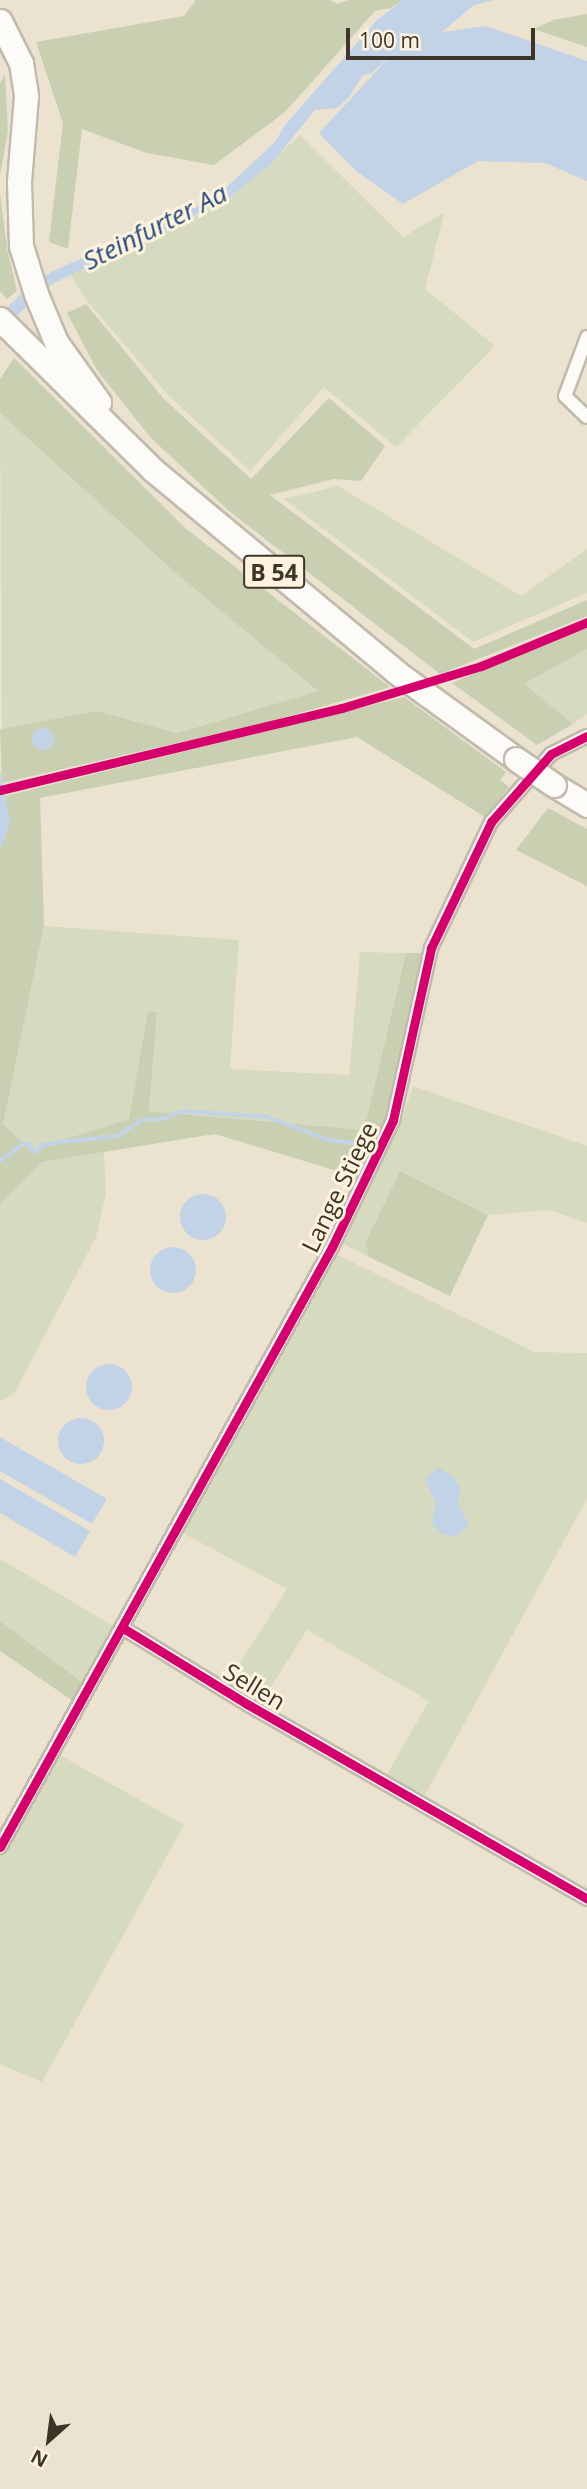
<!DOCTYPE html>
<html>
<head>
<meta charset="utf-8">
<style>
	body { margin:0 }
	#map { position:relative; width:587px; height:2489px; overflow:hidden; background:#ebe2cf; font-family:"Open Sans",sans-serif }
	div>[style] { position:absolute }
	.green>* { inset:0; background:#d6dbc0 }
	.forest>* { inset:0; background:#c8d0b1 }
	.water>* { inset:0; background:#c2d3e8 }
	.round { border-radius:50% }
	.stream>* { height:3.5px; margin:-1.75px; padding:0 1.75px; transform-origin:1.75px; border-radius:1.75px; background:#c2d3e8 }
	.roads { filter:drop-shadow(2px 0 #c2bbac) drop-shadow(-2px 0 #c2bbac) drop-shadow(0 2px #c2bbac) drop-shadow(0 -2px #c2bbac) }
	.street>* { height:12px; margin:-6px; padding:0 6px; transform-origin:6px; border-radius:6px; background:#fcfbf8 }
	.highway>* { height:23px; margin:-11.5px; padding:0 11.5px; transform-origin:11.5px; border-radius:11.5px; background:#fcfbf8 }
	.bridges { filter:drop-shadow(2px 0 #c2bbac) drop-shadow(-2px 0 #c2bbac) drop-shadow(0 2px #c2bbac) drop-shadow(0 -2px #c2bbac) }
	.highway-bridge>* { height:23px; margin:-11.5px; padding:0 11.5px; transform-origin:11.5px; border-radius:11.5px; background:#fcfbf8 }
	.cycleway>* { height:9px; margin:-4.5px; padding:0 4.5px; transform-origin:4.5px; border-radius:4.5px; background:#d6006c }
	span { translate:-50% -50%; white-space:nowrap; text-align:center; line-height:1.15; -webkit-text-stroke:6px #fef3de; paint-order:stroke }
	.shield-label span { padding:2px 5px; background:#fef3de; border:2px solid; border-radius:5px; -webkit-text-stroke-width:0 }
	.shield-label { font-size:23px; color:#3d3628; font-weight:700 }
	.street-label { font-size:24px; color:#3d3628 }
	.water-label { font-size:26px; color:#274c7c; font-style:italic }
	.north { position:absolute; left:14px; top:2405px; width:70px; height:70px; -webkit-text-stroke:5px #fef3de; paint-order:stroke; rotate:208deg; font-size:19px; font-weight:700; line-height:28px; text-align:center; color:#3d3628 }
	.north::after { content:''; display:block; margin:auto; width:24px; height:32px; background:#3d3628; clip-path:polygon(50% 0,100% 100%,50% 72%,0 100%) }
	.scale { position:absolute; left:346px; top:28px; width:189px; height:32px; box-sizing:border-box; border:4px solid #3d3628; border-top:0; padding-left:9px; font-size:21px; line-height:24px; white-space:nowrap; color:#3d3628; -webkit-text-stroke:5px #fef3de; paint-order:stroke }
</style>
</head>
<body>
<div id="map">
	<div class="green">
		<div style="clip-path:polygon(300px 135px,403px 237px,444px 213px,425px 289px,495px 346px,396px 447px,324px 387px,250px 471px,168px 395px,88px 302px,71px 275px,225px 203px)"></div>
		<div style="clip-path:polygon(0 413px,179px 576px,319px 691px,176px 733px,97px 711px,2px 729px)"></div>
		<div style="clip-path:polygon(338px 486px,521px 596px,587px 549px,587px 593px,473px 642px,284px 499px)"></div>
		<div style="clip-path:polygon(587px 649px,587px 714px,573px 724px,523px 684px)"></div>
		<div style="clip-path:polygon(44px 926px,239px 940px,230px 1069px,349px 1075px,360px 952px,406px 953px,364px 1130px,149px 1111px,157px 1012px,148px 1011px,129px 1119px,30px 1150px,3px 1124px)"></div>
		<div style="clip-path:polygon(413px 1086px,587px 1146px,587px 1223px,549px 1210px,488px 1215px,400px 1171px,365px 1243px,369px 1257px,342px 1243px,402px 1119px)"></div>
		<div style="clip-path:polygon(104px 1152px,106px 1193px,96px 1237px,14px 1394px,0 1401px,0 1204px,42px 1162px)"></div>
		<div style="clip-path:polygon(338px 1255px,534px 1352px,587px 1353px,587px 1499px,425px 1795px,386px 1776px,429px 1701px,307px 1630px,260px 1704px,226px 1685px,287px 1589px,183px 1533px)"></div>
		<div style="clip-path:polygon(0 1559px,115px 1627px,82px 1682px,0 1621px)"></div>
		<div style="clip-path:polygon(58px 1754px,184px 1825px,42px 2082px,0 2064px,0 1856px)"></div>
	</div>
	<div class="forest">
		<div style="clip-path:polygon(196px 0,330px 0,337px 4px,349px 0,403px 0,391px 8px,375px 11px,285px 112px,214px 165px,147px 153px,82px 129px,68px 249px,49px 242px,63px 123px,36px 42px,184px 16px)"></div>
		<div style="clip-path:polygon(587px 14px,587px 47px,534px 29px,553px 20px)"></div>
		<div style="clip-path:polygon(5px 75px,8px 131px,0 175px,0 83px)"></div>
		<div style="clip-path:polygon(0 193px,7px 248px,17px 291px,7px 299px,0 291px)"></div>
		<div style="clip-path:polygon(86px 304px,164px 399px,251px 479px,329px 398px,385px 446px,361px 481px,334px 479px,270px 495px,474px 649px,587px 600px,587px 616px,440px 674px,229px 511px,150px 437px,97px 370px,67px 313px)"></div>
		<div style="clip-path:polygon(14px 358px,185px 528px,390px 687px,272px 721px,2px 783px,0 729px,97px 711px,177px 733px,318px 691px,179px 576px,0 413px,0 379px)"></div>
		<div style="clip-path:polygon(587px 625px,587px 649px,524px 684px,573px 724px,537px 745px,452px 683px)"></div>
		<div style="clip-path:polygon(404px 697px,506px 772px,500px 780px,509px 787px,485px 817px,357px 737px,40px 798px,44px 926px,3px 1124px,30px 1150px,129px 1119px,148px 1011px,157px 1012px,149px 1111px,364px 1130px,406px 953px,423px 953px,388px 1117px,357px 1177px,215px 1134px,42px 1162px,0 1204px,0 850px,10px 821px,5px 796px)"></div>
		<div style="clip-path:polygon(548px 808px,587px 829px,587px 886px,516px 850px)"></div>
		<div style="clip-path:polygon(400px 1171px,488px 1215px,450px 1296px,369px 1257px,365px 1243px)"></div>
		<div style="clip-path:polygon(0 1621px,82px 1682px,73px 1701px,0 1651px)"></div>
	</div>
	<div class="water">
		<div style="clip-path:polygon(403px 0,539px 0,494px 0,474px 5px,442px 32px,486px 26px,587px 61px,587px 181px,545px 163px,478px 161px,403px 204px,356px 171px,319px 133px,394px 52px,372px 73px,363px 75px,349px 97px,337px 108px,315px 110px,272px 163px,227px 200px,52px 284px,0 331px,0 315px,22px 293px,51px 272px,214px 199px,275px 142px,285px 125px,377px 20px)"></div>
		<div class="round" style="left:32px;top:728px;width:22px;height:22px"></div>
		<div style="clip-path:polygon(0 770px,10px 821px,0 850px)"></div>
		<div class="round" style="left:180px;top:1194px;width:46px;height:46px"></div>
		<div class="round" style="left:150px;top:1247px;width:46px;height:46px"></div>
		<div class="round" style="left:86px;top:1364px;width:46px;height:46px"></div>
		<div class="round" style="left:58px;top:1418px;width:46px;height:46px"></div>
		<div style="clip-path:polygon(0 1437px,107px 1499px,92px 1524px,0 1471px)"></div>
		<div style="clip-path:polygon(438px 1467px,455px 1479px,461px 1489px,458px 1503px,469px 1525px,456px 1537px,442px 1534px,432px 1524px,436px 1503px,425px 1480px)"></div>
		<div style="clip-path:polygon(0 1479px,90px 1531px,75px 1557px,0 1513px)"></div>
	</div>
	<div class="stream">
		<div style="left:0;top:1161px;width:29px;rotate:-36deg"></div>
		<div style="left:23px;top:1144px;width:8px"></div>
		<div style="left:31px;top:1144px;width:7px;rotate:82deg"></div>
		<div style="left:32px;top:1151px;width:4px;rotate:14deg"></div>
		<div style="left:36px;top:1152px;width:9px;rotate:-49deg"></div>
		<div style="left:42px;top:1145px;width:11px;rotate:-10deg"></div>
		<div style="left:53px;top:1143px;width:65px;rotate:-6.1deg"></div>
		<div style="left:118px;top:1136px;width:28px;rotate:-35deg"></div>
		<div style="left:141px;top:1120px;width:22px;rotate:-3deg"></div>
		<div style="left:163px;top:1119px;width:22px;rotate:-22deg"></div>
		<div style="left:183px;top:1111px;width:84px;rotate:4.1deg"></div>
		<div style="left:267px;top:1117px;width:66px;rotate:20.4deg"></div>
		<div style="left:329px;top:1140px;width:24px;rotate:7deg"></div>
		<div style="left:353px;top:1143px;width:16px;rotate:38deg"></div>
	</div>
	<div class="roads">
		<div class="street">
			<div style="left:587px;top:337px;width:63px;rotate:110.4deg"></div>
			<div style="left:565px;top:396px;width:30px;rotate:44deg"></div>
			<div style="left:123px;top:1628px;width:145px;rotate:31.5deg"></div>
			<div style="left:247px;top:1704px;width:392px;rotate:29.8deg"></div>
			<div style="left:0;top:1847px;width:686px;rotate:-61.04deg"></div>
			<div style="left:332px;top:1247px;width:141px;rotate:-64.3deg"></div>
			<div style="left:393px;top:1120px;width:176px;rotate:-77.5deg"></div>
			<div style="left:431px;top:948px;width:140px;rotate:-64.5deg"></div>
			<div style="left:491px;top:822px;width:91px;rotate:-48.6deg"></div>
			<div style="left:551px;top:754px;width:40px;rotate:-26.6deg"></div>
		</div>
		<div class="highway">
			<div style="left:0;top:21px;width:47px;rotate:63.4deg"></div>
			<div style="left:21px;top:63px;width:33px;rotate:81deg"></div>
			<div style="left:26px;top:96px;width:86px;rotate:94.7deg"></div>
			<div style="left:19px;top:182px;width:64px;rotate:88.2deg"></div>
			<div style="left:21px;top:246px;width:50px;rotate:72.6deg"></div>
			<div style="left:36px;top:294px;width:52px;rotate:67.4deg"></div>
			<div style="left:56px;top:342px;width:74px;rotate:54.4deg"></div>
			<div style="left:0;top:319px;width:215px;rotate:44.6deg"></div>
			<div style="left:153px;top:470px;width:316px;rotate:39.7deg"></div>
			<div style="left:396px;top:672px;width:148px;rotate:35.9deg"></div>
			<div style="left:554px;top:785px;width:39px;rotate:31deg"></div>
		</div>
	</div>
	<div class="bridges">
		<div class="highway-bridge">
			<div style="left:516px;top:759px;width:46px;rotate:34.4deg"></div>
		</div>
	</div>
	<div class="cycleway">
		<div style="left:0;top:790px;width:352px;rotate:-13.5deg"></div>
		<div style="left:342px;top:708px;width:145px;rotate:-16.8deg"></div>
		<div style="left:481px;top:666px;width:115px;rotate:-22.5deg"></div>
		<div style="left:123px;top:1628px;width:145px;rotate:31.5deg"></div>
		<div style="left:247px;top:1704px;width:392px;rotate:29.8deg"></div>
		<div style="left:0;top:1847px;width:686px;rotate:-61.04deg"></div>
		<div style="left:332px;top:1247px;width:141px;rotate:-64.3deg"></div>
		<div style="left:393px;top:1120px;width:176px;rotate:-77.5deg"></div>
		<div style="left:431px;top:948px;width:140px;rotate:-64.5deg"></div>
		<div style="left:491px;top:822px;width:91px;rotate:-48.6deg"></div>
		<div style="left:551px;top:754px;width:40px;rotate:-26.6deg"></div>
	</div>
	<div class="shield-label">
		<span style="left:274px;top:572px">B 54</span>
	</div>
	<div class="street-label">
		<span style="left:339px;top:1187px;rotate:-64deg">Lange Stiege</span>
		<span style="left:255px;top:1686px;rotate:31deg">Sellen</span>
	</div>
	<div class="water-label">
		<span style="left:155px;top:227px;rotate:-27deg">Steinfurter Aa</span>
	</div>
	<div class="north">N</div>
	<div class="scale">100 m</div>
</div>
</body>
</html>
